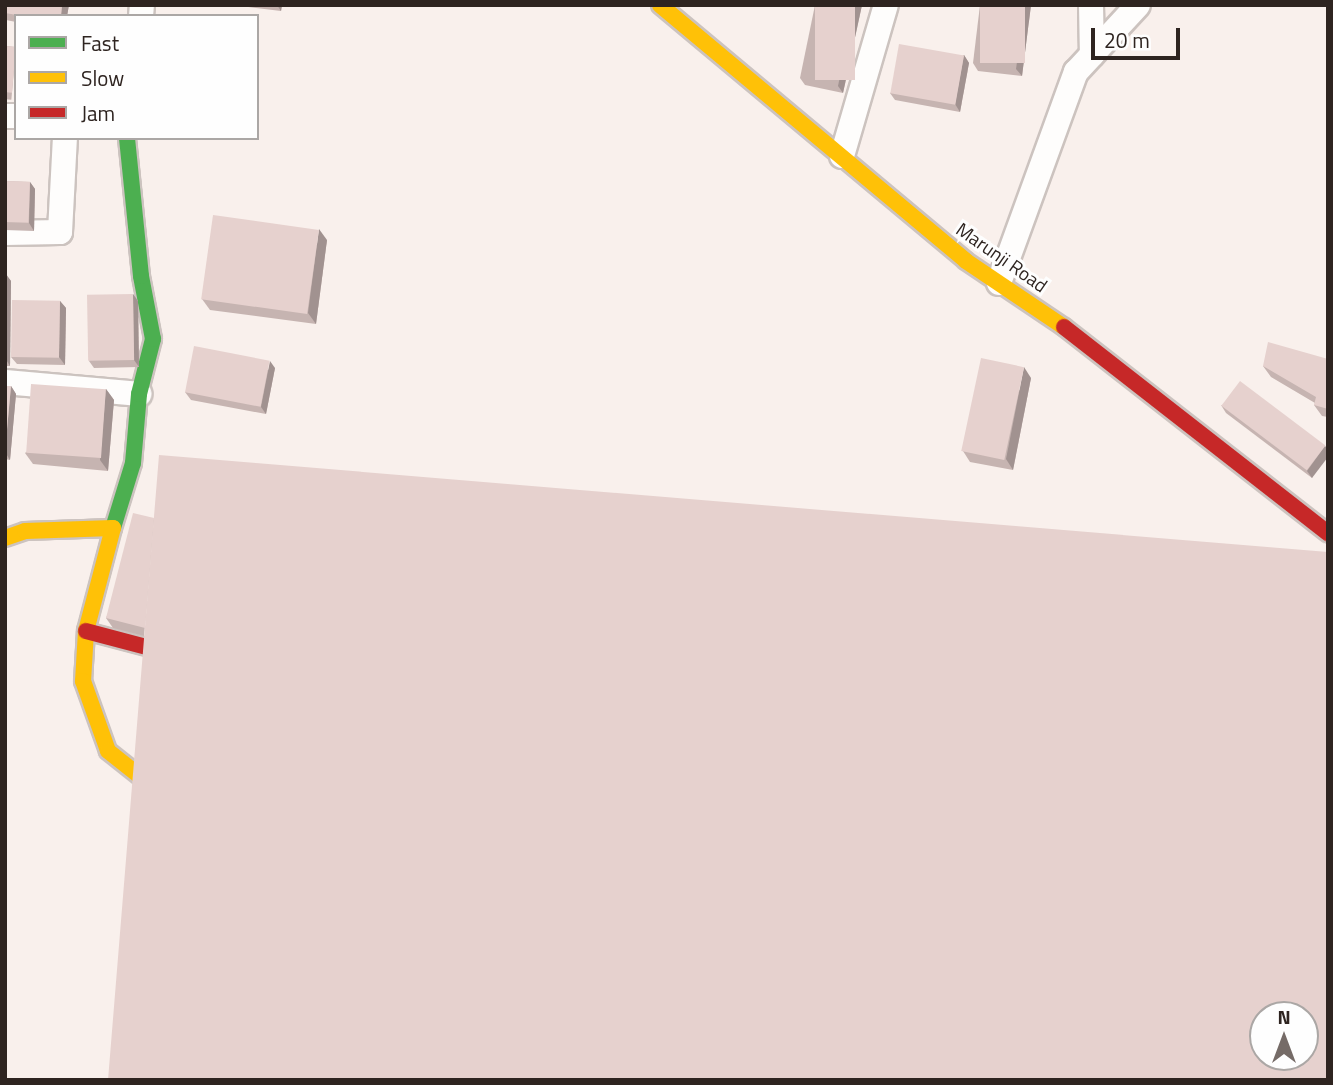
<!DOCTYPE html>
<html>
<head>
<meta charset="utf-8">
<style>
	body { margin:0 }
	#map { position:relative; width:1333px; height:1085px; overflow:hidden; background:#f9f0ec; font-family:"Titillium Web",sans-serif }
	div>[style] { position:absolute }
	.roads { filter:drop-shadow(2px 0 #ccc3bf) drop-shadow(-2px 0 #ccc3bf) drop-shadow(0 2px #ccc3bf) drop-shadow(0 -2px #ccc3bf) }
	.street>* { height:24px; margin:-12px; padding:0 12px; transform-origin:12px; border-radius:12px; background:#fefdfc }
	.fast>* { height:16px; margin:-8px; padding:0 8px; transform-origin:8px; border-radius:8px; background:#4caf50 }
	.slow>* { height:16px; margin:-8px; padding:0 8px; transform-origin:8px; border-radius:8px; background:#ffc107 }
	.jam>* { height:16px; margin:-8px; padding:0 8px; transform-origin:8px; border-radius:8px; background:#c62828 }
	.wall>* { inset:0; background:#c6b4b1; transform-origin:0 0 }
	.shaded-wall>* { inset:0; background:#a19290 }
	.building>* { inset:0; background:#e6d1ce; transform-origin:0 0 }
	span { translate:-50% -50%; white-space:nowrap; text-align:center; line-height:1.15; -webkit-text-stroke:6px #fefefe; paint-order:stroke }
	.street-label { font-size:19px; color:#2e2420 }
	.frame { position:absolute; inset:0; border:7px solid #2e2420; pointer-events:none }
	.legend { position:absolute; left:14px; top:14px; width:245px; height:126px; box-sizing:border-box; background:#fefefe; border:2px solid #aba7a5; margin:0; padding:9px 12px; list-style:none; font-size:21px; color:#2e2420 }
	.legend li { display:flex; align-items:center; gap:14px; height:35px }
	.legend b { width:35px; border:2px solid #aba7a5 }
	.north { position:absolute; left:1249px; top:1001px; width:70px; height:70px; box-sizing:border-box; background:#fefefe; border:2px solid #aba7a5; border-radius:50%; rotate:0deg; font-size:19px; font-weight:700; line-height:28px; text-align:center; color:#2e2420 }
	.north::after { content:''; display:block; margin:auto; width:24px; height:32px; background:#756b67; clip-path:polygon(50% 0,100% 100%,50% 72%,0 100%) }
	.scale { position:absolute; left:1091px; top:28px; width:89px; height:32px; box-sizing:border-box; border:4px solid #2e2420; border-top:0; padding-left:9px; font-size:21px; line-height:24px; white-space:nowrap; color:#2e2420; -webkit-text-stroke:5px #fefefe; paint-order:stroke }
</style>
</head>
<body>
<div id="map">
	<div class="roads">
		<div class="street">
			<div style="left:1091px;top:5px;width:50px;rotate:88.9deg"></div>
			<div style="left:141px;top:16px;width:11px;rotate:-85deg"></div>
			<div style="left:5px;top:116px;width:11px"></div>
			<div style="left:842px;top:156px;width:157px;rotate:-73.8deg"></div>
			<div style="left:5px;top:233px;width:55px;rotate:-1deg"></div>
			<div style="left:60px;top:232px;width:94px;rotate:-87deg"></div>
			<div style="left:999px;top:283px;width:225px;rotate:-70deg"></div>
			<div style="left:1076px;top:72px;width:91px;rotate:-47.2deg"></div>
			<div style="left:5px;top:382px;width:135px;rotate:5.1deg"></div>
		</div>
		<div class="fast">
			<div style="left:113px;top:528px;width:68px;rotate:-72.9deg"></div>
			<div style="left:133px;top:463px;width:69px;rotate:-85deg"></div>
			<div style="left:139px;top:394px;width:57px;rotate:-75.7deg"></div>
			<div style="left:153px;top:339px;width:64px;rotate:-100.8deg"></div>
			<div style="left:141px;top:276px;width:139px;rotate:-95.8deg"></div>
		</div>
		<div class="slow">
			<div style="left:660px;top:5px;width:399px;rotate:39.9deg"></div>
			<div style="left:966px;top:261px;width:118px;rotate:34deg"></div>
			<div style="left:5px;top:538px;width:21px;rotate:-19deg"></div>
			<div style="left:25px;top:531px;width:88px;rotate:-2deg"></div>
			<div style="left:113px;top:528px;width:106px;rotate:104.7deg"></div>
			<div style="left:86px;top:631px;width:50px;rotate:93.4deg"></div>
			<div style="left:83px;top:681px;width:74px;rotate:70.3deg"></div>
			<div style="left:108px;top:751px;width:80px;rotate:38.4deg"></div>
		</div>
		<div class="jam">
			<div style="left:1064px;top:327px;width:335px;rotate:38deg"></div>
			<div style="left:86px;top:631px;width:106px;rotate:14.8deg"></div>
		</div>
	</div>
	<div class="wall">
		<div style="clip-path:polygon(5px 5px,69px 5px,67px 16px,16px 16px,16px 22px,6px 20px,5px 19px)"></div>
		<div style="clip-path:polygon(233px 5px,282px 5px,281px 11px)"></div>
		<div style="clip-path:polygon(815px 5px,862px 5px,843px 93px,805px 85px,800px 78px)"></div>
		<div style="clip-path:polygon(980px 5px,1031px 5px,1022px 76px,978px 71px,973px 63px)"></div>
		<div style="left:5px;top:46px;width:11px;height:53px;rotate:5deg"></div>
		<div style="clip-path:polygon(964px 55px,969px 63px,960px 112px,895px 100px,890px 93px)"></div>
		<div style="clip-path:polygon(5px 181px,30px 182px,35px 189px,34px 231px,5px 230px)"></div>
		<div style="clip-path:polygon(327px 240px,316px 324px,210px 310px,202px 299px)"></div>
		<div style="clip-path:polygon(5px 274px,11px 281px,10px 366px,5px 366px)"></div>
		<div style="clip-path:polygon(133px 294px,138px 301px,139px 367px,94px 368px,89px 361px)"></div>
		<div style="clip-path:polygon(60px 301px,66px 308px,65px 365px,17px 364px,11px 357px)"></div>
		<div style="clip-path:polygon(1328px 359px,1328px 417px,1322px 416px,1314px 405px,1315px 403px,1271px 377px,1263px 366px)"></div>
		<div style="clip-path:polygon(275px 368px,266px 414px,191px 400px,185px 392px)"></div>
		<div style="clip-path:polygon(1031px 378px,1013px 470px,970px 462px,963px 451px)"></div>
		<div style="clip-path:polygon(5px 386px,11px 386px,16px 394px,10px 460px,5px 459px)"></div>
		<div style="clip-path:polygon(106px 389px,114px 400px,108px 471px,33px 464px,25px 453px)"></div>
		<div style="clip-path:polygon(1221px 405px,1325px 446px,1312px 478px,1226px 413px)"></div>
		<div style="clip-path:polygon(154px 518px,144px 636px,113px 628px,106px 618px)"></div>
	</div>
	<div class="shaded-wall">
		<div style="clip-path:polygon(62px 5px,69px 5px,67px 16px,61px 16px)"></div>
		<div style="clip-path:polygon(277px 5px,282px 5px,281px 11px)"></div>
		<div style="clip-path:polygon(855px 5px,862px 5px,843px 93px,838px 86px)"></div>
		<div style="clip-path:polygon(1025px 5px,1031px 5px,1022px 76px,1016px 69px)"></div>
		<div style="clip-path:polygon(964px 55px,969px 63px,960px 112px,955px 104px)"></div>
		<div style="clip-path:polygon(30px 182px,35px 189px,34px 231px,29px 223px)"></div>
		<div style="clip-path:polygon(319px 229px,327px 240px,316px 324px,308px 313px)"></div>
		<div style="clip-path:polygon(6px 274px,11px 281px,10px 366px,5px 358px)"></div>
		<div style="clip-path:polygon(133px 294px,138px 301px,139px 367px,134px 360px)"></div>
		<div style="clip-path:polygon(60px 301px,66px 308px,65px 365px,59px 357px)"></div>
		<div style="clip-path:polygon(270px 361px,275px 368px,266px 414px,261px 407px)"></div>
		<div style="clip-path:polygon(1024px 367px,1031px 378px,1013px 470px,1006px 459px)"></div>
		<div style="clip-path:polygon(11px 386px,16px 394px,10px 460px,5px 452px)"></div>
		<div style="clip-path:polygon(106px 389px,114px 400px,108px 471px,100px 460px)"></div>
		<div style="clip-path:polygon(1325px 446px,1328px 449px,1328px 457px,1312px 478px,1307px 471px)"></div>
	</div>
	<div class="building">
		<div style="clip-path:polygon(5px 5px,62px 5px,61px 16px,23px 16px,5px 13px)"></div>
		<div style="left:815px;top:5px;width:40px;height:75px"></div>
		<div style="left:980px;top:5px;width:45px;height:58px"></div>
		<div style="left:899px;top:44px;width:66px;height:50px;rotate:10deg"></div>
		<div style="left:5px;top:46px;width:11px;height:46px;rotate:5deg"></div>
		<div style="left:5px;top:181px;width:25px;height:41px;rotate:2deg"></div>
		<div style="left:213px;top:215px;width:107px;height:85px;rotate:8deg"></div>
		<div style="clip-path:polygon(5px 274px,6px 274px,5px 351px)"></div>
		<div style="left:133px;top:294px;width:66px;height:46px;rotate:89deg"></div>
		<div style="left:12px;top:300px;width:48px;height:57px;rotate:1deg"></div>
		<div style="clip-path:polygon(1268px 342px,1328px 359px,1328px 409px,1314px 405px,1316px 397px,1263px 366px)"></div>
		<div style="left:194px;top:346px;width:77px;height:47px;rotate:11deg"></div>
		<div style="left:981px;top:358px;width:44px;height:95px;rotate:12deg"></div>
		<div style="left:1240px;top:381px;width:107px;height:31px;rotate:37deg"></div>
		<div style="left:31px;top:384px;width:75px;height:69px;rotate:4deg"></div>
		<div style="clip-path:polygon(5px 386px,11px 386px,5px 451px)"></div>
		<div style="clip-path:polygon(evenodd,159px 455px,1328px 552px,1328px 1080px,108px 1080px,159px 455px,1263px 1015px,1305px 1015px,1305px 1057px,1263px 1057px,1263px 1015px)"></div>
		<div style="clip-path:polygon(133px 513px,154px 518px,145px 628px,106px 618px)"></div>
	</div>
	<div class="street-label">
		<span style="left:1002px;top:257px;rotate:35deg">Marunji Road</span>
	</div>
	<div class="frame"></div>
	<ul class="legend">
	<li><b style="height:9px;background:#4caf50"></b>Fast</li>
	<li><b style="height:9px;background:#ffc107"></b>Slow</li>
	<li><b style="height:9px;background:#c62828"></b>Jam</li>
	</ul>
	<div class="north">N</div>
	<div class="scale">20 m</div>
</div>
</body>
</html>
